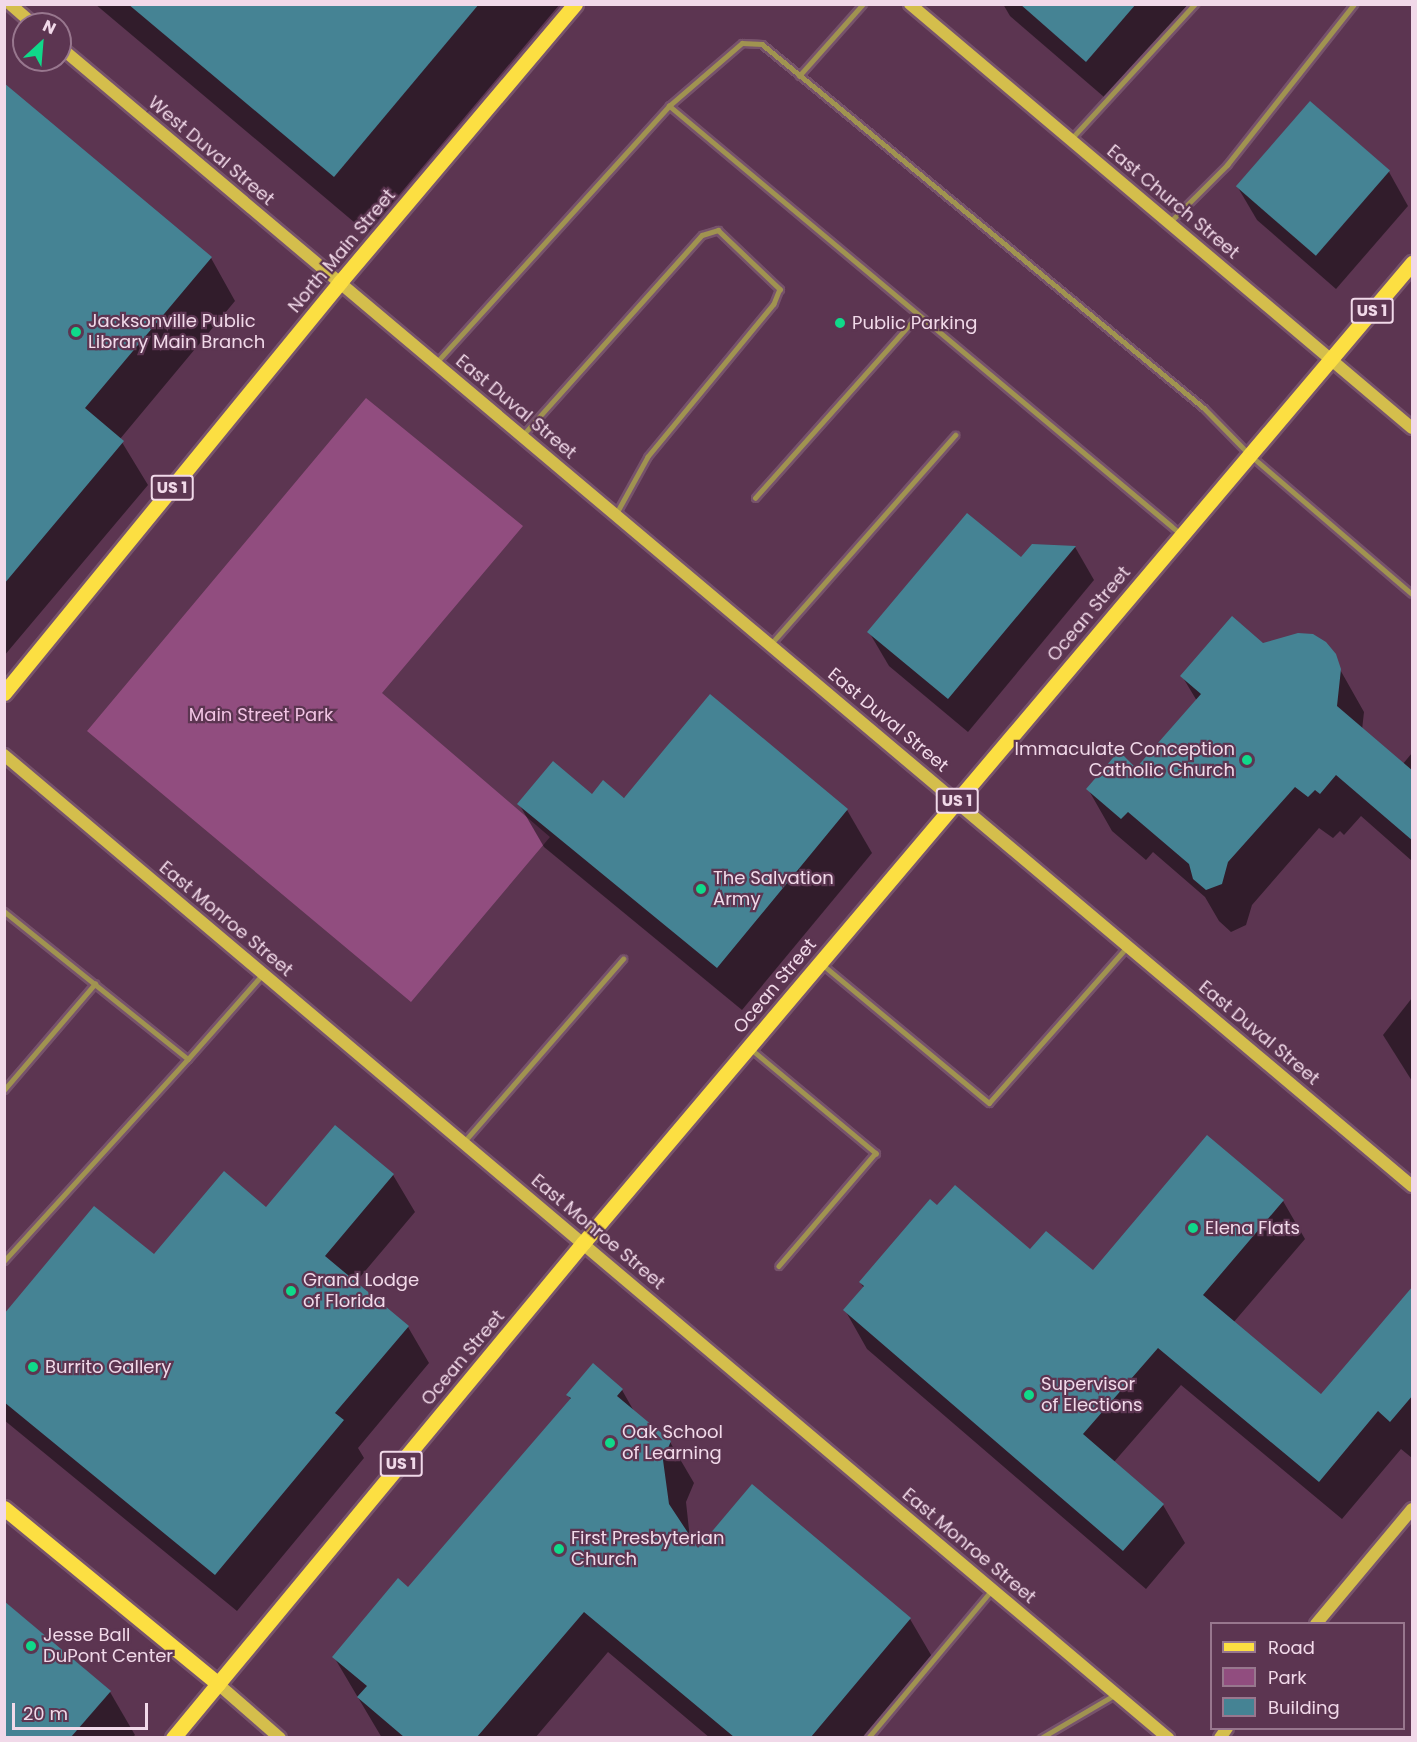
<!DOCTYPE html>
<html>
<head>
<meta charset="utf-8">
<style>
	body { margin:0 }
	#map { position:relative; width:1417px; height:1742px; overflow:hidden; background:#5c3551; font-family:Poppins,sans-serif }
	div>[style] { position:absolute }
	.green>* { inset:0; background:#914d7f }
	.shadow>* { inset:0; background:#0007 }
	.building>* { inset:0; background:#458394; transform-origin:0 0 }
	.roads { filter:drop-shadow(2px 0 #77536c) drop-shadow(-2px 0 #77536c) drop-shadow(0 2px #77536c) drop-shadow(0 -2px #77536c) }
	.lane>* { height:4.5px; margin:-2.25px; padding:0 2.25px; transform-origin:2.25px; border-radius:2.25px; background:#a09350 }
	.secondary>* { height:12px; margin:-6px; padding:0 6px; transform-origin:6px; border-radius:6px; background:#d4be4c }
	.primary>* { height:15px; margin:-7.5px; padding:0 7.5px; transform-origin:7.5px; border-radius:7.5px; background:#fcdf42 }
	.dots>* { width:16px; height:16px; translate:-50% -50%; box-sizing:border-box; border:3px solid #5c3551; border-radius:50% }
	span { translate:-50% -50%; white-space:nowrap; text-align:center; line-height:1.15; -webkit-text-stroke:4.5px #5c3551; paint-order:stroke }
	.shield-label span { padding:2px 4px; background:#5c3551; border:2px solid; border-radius:4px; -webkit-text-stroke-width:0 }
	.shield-label { font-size:16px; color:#f1d9e9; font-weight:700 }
	.street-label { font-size:18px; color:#f1d9e9 }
	.poi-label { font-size:18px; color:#f1d9e9 }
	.left { translate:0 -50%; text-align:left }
	.right { translate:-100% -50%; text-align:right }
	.park-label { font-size:18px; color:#f2c4e4 }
	.frame { position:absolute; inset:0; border:6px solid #f1d9e9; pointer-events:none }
	.legend { position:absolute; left:1210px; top:1622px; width:195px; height:108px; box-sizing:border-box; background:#5c3551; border:2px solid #98778e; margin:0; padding:8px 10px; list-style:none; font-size:18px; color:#f1d9e9 }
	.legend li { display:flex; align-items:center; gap:12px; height:30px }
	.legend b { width:30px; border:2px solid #98778e }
	.north { position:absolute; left:12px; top:12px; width:60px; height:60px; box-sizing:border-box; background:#5c3551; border:2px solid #98778e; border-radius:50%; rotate:26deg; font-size:16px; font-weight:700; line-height:24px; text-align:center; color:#f1d9e9 }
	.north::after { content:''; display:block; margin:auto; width:21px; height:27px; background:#10d98a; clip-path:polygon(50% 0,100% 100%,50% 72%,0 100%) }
	.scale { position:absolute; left:12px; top:1703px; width:136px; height:27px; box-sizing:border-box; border:3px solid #f1d9e9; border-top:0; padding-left:8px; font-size:18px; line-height:21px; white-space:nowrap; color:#f1d9e9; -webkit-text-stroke:4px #5c3551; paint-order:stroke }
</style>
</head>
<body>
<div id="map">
	<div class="green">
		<div style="clip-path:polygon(366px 398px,523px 526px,382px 693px,550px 837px,411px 1002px,87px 731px)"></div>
	</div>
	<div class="shadow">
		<div style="clip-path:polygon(95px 4px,560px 4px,367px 233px)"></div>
		<div style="clip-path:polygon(1003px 4px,1198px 4px,1111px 103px,1010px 16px)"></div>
		<div style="clip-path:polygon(4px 85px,211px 258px,235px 301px,120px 439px,148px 485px,4px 656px)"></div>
		<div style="clip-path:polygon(1389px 172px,1408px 206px,1336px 289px,1257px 220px,1237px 186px)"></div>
		<div style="clip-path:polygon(1075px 547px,1094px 580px,968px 732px,889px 666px,869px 632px,1021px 559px)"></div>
		<div style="clip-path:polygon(1325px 643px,1364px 712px,1362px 730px,1402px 765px,1412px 753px,1412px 861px,1361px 816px,1344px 835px,1340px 831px,1333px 838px,1319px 828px,1252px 905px,1246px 925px,1231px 932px,1219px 921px,1205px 897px,1153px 852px,1146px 860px,1112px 831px,1088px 789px,1136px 770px,1197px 701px,1182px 676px,1263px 644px)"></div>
		<div style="clip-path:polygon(592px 796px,847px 810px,872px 853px,742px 1010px,544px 847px,519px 804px)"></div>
		<div style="clip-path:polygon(1412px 998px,1412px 1081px,1383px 1035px)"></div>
		<div style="clip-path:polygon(335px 1127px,393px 1175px,415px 1212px,355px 1283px,408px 1327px,429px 1363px,358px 1448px,364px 1458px,237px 1611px,4px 1420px,4px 1317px,266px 1209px)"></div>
		<div style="clip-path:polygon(1283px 1201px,1305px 1239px,1233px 1323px,1321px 1396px,1412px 1305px,1412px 1458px,1401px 1449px,1342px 1519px,1181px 1385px,1114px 1462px,1163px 1505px,1185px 1543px,1146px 1589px,867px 1349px,845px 1310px,864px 1288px,860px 1282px,937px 1207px,1030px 1251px,1093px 1272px)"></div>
		<div style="clip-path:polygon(622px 1390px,635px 1413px,670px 1442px,694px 1483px,686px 1502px,690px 1539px,698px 1550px,910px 1619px,934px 1660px,869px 1738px,710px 1738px,608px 1652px,535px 1738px,382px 1738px,334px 1657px,408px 1589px,571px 1400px,568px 1395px)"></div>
		<div style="clip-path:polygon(4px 1603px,110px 1692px,135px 1735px,132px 1738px,4px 1738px)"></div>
	</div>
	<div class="building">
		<div style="clip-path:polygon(128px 4px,479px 4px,334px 177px)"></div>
		<div style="clip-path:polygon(1020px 4px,1136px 4px,1086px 62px)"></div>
		<div style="clip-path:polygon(4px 83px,212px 257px,85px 408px,124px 441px,4px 584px)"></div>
		<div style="left:1310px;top:101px;width:106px;height:113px;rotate:41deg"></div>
		<div style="clip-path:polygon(967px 513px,1021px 557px,1032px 544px,1076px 546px,948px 699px,867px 632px)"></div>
		<div style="clip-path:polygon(1232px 616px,1263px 643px,1298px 633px,1313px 634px,1326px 642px,1336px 654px,1341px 669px,1337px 706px,1413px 771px,1413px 841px,1336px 775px,1320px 794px,1315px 790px,1308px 797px,1295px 787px,1228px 862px,1222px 884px,1206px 890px,1193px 879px,1189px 864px,1128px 812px,1121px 819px,1086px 789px,1119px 751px,1136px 768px,1201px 694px,1180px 676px)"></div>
		<div style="clip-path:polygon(710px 694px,848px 809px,717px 968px,517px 804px,553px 761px,592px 794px,603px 780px,624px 798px)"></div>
		<div style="clip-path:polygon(335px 1125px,394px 1174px,325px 1256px,409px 1326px,335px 1413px,344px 1420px,215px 1575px,4px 1402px,4px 1314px,94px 1206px,154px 1254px,224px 1171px,266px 1207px)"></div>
		<div style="clip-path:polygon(1207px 1135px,1284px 1200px,1203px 1295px,1321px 1394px,1413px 1286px,1413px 1395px,1390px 1422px,1378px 1411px,1319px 1482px,1158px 1348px,1083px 1434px,1164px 1504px,1123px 1551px,843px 1310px,864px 1286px,859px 1282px,930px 1199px,937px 1205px,955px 1185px,1030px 1249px,1046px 1231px,1093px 1270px)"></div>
		<div style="clip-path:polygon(593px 1363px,623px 1389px,617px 1396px,671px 1441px,663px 1460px,669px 1504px,698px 1548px,752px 1484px,911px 1618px,811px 1737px,734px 1737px,584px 1612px,477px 1737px,404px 1737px,357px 1697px,367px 1686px,332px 1657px,398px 1578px,408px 1587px,571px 1398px,566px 1395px)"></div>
		<div style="clip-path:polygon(4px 1601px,111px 1691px,71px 1737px,4px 1737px)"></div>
	</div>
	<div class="roads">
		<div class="lane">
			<div style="left:799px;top:76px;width:96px;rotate:-48.4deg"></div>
			<div style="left:1072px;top:138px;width:182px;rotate:-47.5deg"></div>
			<div style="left:1170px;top:222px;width:81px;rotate:-45deg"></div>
			<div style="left:1227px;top:165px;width:205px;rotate:-51.7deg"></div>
			<div style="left:436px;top:363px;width:347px;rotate:-47.8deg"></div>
			<div style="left:523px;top:435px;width:268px;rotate:-48.2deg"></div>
			<div style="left:702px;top:235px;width:17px;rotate:-17deg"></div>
			<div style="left:718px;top:230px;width:86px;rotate:43.6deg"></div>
			<div style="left:780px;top:289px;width:16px;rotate:112deg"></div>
			<div style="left:774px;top:304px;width:198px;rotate:129.5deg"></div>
			<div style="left:648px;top:457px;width:66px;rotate:118.9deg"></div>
			<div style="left:755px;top:498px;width:244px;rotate:-48.3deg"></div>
			<div style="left:1179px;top:533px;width:665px;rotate:-140.06deg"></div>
			<div style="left:669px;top:106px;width:96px;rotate:-40.8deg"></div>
			<div style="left:742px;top:43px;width:20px;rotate:3deg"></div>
			<div style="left:762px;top:44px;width:573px;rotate:39.47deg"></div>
			<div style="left:1204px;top:408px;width:66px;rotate:45.6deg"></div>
			<div style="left:1250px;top:455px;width:213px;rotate:40.6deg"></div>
			<div style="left:770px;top:645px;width:280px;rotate:-48.6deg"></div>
			<div style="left:4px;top:911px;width:236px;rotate:38.8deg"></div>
			<div style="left:188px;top:1059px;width:112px;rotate:-48.6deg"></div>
			<div style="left:823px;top:965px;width:216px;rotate:39.7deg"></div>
			<div style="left:989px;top:1103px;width:207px;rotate:-48.5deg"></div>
			<div style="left:751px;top:1049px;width:163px;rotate:39.8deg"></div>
			<div style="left:876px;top:1153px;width:149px;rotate:130.6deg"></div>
			<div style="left:4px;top:1090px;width:140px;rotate:-49.4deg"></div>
			<div style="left:463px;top:1143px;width:244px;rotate:-49deg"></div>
			<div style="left:4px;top:1261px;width:273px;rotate:-47.7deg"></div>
			<div style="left:868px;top:1738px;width:192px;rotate:-50.1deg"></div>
			<div style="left:1041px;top:1738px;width:83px;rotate:-30.3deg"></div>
		</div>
		<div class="secondary">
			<div style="left:10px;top:4px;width:30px;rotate:41deg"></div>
			<div style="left:910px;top:4px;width:657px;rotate:40.19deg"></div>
			<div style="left:60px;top:47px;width:1768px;rotate:40.11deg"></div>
			<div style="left:4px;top:755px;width:1524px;rotate:40.18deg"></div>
			<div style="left:1316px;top:1624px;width:150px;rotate:-50.1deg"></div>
			<div style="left:218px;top:1684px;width:82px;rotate:41.1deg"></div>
			<div style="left:1220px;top:1738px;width:12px;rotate:-55deg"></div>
		</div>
		<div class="primary">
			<div style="left:4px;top:693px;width:531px;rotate:-50.73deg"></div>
			<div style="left:340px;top:282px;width:364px;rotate:-49.8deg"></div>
			<div style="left:4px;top:1508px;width:277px;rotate:39.4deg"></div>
			<div style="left:173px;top:1738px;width:643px;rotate:-50.37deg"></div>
			<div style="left:583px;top:1243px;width:1284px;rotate:-49.77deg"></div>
		</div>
	</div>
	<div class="dots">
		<div style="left:840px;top:323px;background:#10d98a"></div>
		<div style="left:76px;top:332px;background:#10d98a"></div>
		<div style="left:1247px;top:760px;background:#10d98a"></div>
		<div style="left:701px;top:889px;background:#10d98a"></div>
		<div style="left:1193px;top:1228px;background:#10d98a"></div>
		<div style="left:291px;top:1291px;background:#10d98a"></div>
		<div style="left:33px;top:1367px;background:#10d98a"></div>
		<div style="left:1029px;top:1395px;background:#10d98a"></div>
		<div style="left:610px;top:1443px;background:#10d98a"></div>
		<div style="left:559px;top:1549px;background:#10d98a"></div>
		<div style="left:31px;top:1646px;background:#10d98a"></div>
	</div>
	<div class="shield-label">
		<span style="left:1372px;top:311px">US 1</span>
		<span style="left:172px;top:488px">US 1</span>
		<span style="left:957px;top:801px">US 1</span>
		<span style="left:401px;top:1464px">US 1</span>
	</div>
	<div class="street-label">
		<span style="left:211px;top:151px;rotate:40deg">West Duval Street</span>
		<span style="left:1173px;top:202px;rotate:40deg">East Church Street</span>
		<span style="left:342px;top:251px;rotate:-50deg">North Main Street</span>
		<span style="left:516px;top:407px;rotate:40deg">East Duval Street</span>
		<span style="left:1089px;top:614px;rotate:-50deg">Ocean Street</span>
		<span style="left:888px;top:720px;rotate:40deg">East Duval Street</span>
		<span style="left:226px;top:919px;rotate:40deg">East Monroe Street</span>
		<span style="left:775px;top:986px;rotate:-50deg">Ocean Street</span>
		<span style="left:1259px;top:1033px;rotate:40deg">East Duval Street</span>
		<span style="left:598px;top:1232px;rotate:40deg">East Monroe Street</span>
		<span style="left:463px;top:1358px;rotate:-50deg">Ocean Street</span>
		<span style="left:969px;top:1546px;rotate:40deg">East Monroe Street</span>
	</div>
	<div class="poi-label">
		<span class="left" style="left:88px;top:332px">Jacksonville Public<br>Library Main Branch</span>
		<span class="left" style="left:852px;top:323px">Public Parking</span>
		<span class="right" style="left:1235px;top:760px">Immaculate Conception<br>Catholic Church</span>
		<span class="left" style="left:713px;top:889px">The Salvation<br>Army</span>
		<span class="left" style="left:1205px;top:1228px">Elena Flats</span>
		<span class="left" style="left:303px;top:1291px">Grand Lodge<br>of Florida</span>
		<span class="left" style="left:45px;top:1367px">Burrito Gallery</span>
		<span class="left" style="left:1041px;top:1395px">Supervisor<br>of Elections</span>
		<span class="left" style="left:622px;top:1443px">Oak School<br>of Learning</span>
		<span class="left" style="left:571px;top:1549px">First Presbyterian<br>Church</span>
		<span class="left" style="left:43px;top:1646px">Jesse Ball<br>DuPont Center</span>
	</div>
	<div class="park-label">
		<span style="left:261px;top:715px">Main Street Park</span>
	</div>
	<div class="frame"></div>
	<ul class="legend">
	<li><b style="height:8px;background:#fcdf42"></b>Road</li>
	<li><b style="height:16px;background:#914d7f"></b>Park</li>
	<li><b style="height:16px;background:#458394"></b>Building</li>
	</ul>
	<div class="north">N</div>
	<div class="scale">20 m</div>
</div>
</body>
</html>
